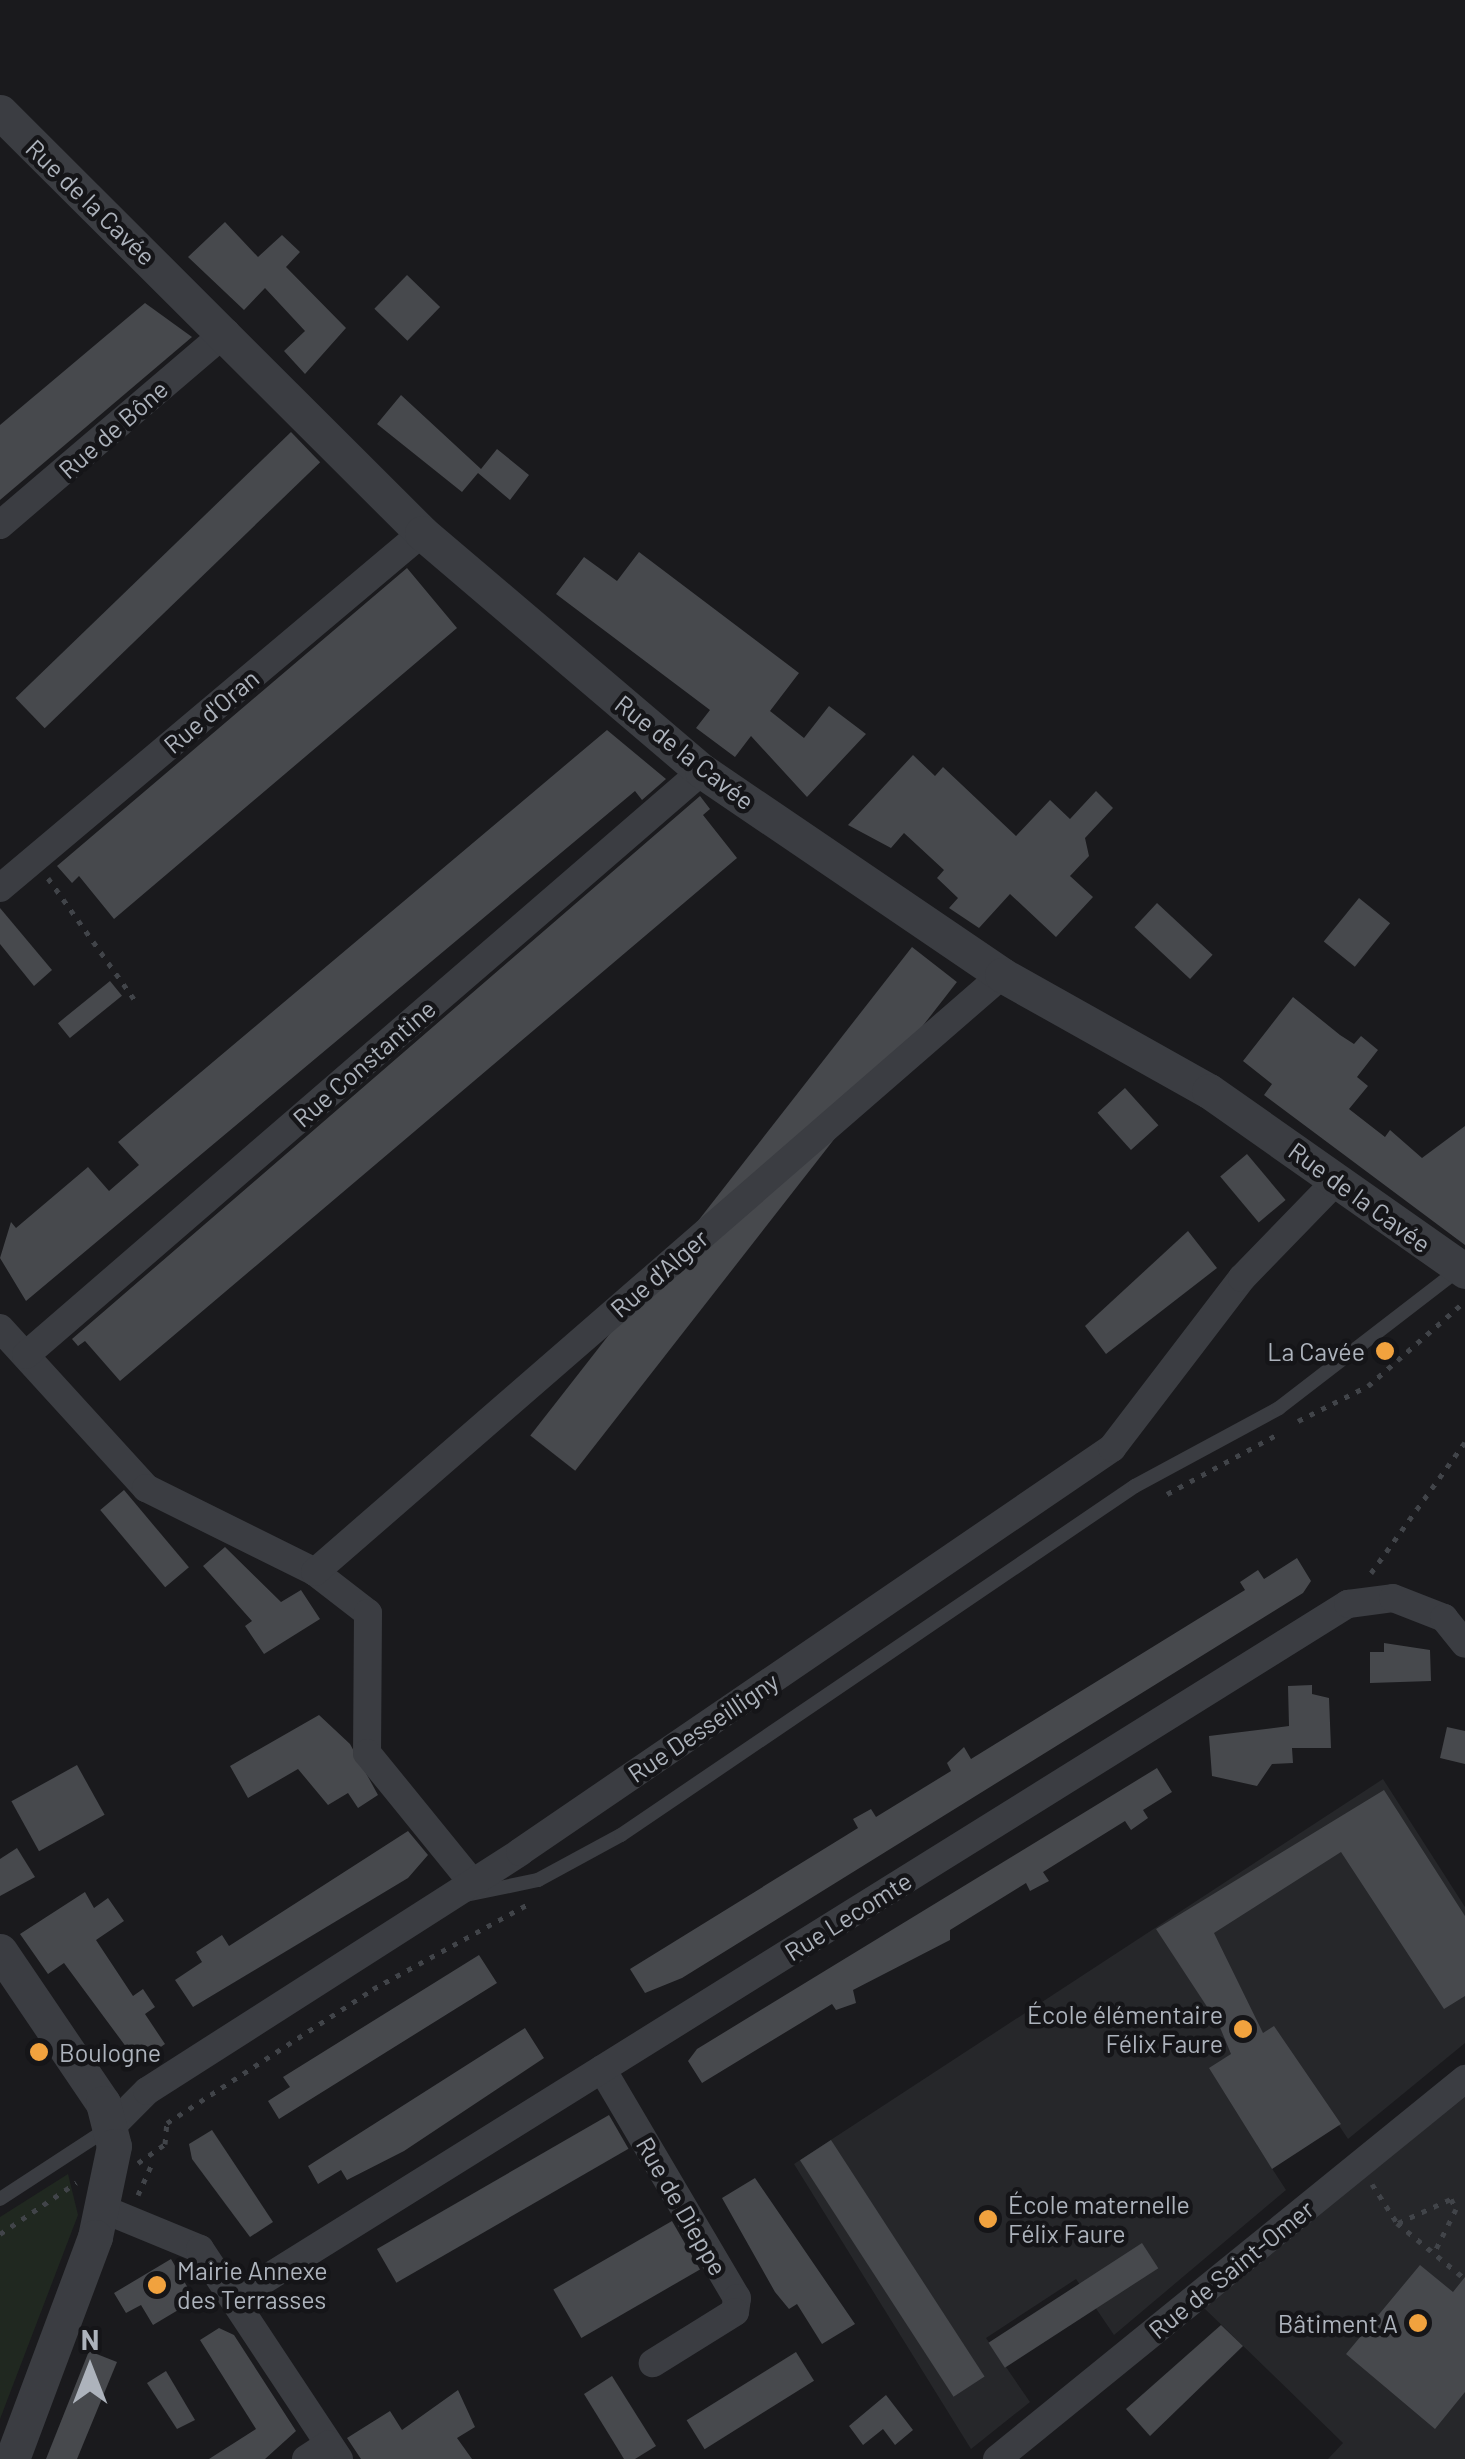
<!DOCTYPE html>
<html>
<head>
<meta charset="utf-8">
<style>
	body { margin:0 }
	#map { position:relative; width:1465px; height:2459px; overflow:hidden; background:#1a1a1d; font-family:Barlow,sans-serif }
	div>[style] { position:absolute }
	.built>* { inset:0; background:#26272a }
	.green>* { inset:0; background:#202820 }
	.building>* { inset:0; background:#47494d; transform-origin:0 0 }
	.path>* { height:5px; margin-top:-2.5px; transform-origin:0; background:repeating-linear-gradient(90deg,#414449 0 5px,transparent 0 13px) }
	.service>* { height:14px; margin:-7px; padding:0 7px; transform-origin:7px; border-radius:7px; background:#3b3d42 }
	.minor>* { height:28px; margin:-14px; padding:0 14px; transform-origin:14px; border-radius:14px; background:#3b3d42 }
	.tertiary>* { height:35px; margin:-17.5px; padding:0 17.5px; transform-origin:17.5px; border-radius:17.5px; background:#3b3d42 }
	.dots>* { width:28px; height:28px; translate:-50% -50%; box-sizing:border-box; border:5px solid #151518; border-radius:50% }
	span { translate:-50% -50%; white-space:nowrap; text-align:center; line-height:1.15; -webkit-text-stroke:9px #151518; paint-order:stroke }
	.street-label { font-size:25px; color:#adb3bc }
	.poi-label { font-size:25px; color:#adb3bc }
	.right { translate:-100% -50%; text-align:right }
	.left { translate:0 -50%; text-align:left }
	.north { position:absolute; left:40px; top:2319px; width:100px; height:100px; -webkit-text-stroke:8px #151518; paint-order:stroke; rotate:0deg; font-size:28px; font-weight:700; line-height:40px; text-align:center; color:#adb3bc }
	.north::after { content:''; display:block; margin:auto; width:35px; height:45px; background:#adb3bc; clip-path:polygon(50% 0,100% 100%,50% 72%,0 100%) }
</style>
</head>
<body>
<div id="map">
	<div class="built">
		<div style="clip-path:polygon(1383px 1779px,1465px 1907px,1465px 2043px,1348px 2139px,1306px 2076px,1257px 2145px,1286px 2190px,1114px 2335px,1076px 2279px,986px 2338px,1030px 2402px,971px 2449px,794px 2164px)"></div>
		<div style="clip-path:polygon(1465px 2097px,1465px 2459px,1328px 2459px,1343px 2443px,1203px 2307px)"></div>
	</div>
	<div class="green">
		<div style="clip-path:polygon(68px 2174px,78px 2215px,0 2419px,0 2217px)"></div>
	</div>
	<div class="building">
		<div style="clip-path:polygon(225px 222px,258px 257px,282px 235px,300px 252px,286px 267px,346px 328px,305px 374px,284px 351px,305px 331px,265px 288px,244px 310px,188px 257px)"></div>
		<div style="left:407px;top:275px;width:46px;height:47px;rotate:44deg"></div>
		<div style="clip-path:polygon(145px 303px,192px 337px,0 500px,0 425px)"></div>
		<div style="clip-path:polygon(401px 395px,481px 469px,497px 449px,529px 475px,510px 500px,478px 473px,462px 492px,377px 424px)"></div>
		<div style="left:291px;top:432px;width:42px;height:383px;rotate:46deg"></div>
		<div style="clip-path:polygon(639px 552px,799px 673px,770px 711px,804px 738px,829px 706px,866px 734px,807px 797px,751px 736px,735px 757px,696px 728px,710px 710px,556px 594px,584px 557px,617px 581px)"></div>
		<div style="clip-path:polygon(407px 568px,457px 628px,114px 919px,79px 876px,72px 883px,57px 866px)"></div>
		<div style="clip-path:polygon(607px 730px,666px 779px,642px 800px,635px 791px,26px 1301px,0 1258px,11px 1222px,16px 1228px,88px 1167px,109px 1191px,139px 1165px,118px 1142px)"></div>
		<div style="clip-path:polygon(913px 755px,935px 776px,943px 767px,1016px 836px,1050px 800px,1070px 819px,1096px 791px,1113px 808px,1085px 838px,1089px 856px,1070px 876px,1093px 897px,1056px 937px,1010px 894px,979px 928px,949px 908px,958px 898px,937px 878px,944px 870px,904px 833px,891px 848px,848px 825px)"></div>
		<div style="clip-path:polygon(700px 796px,710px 809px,703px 815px,737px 858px,120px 1381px,85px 1341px,78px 1346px,72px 1339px)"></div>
		<div style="left:1359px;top:898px;width:40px;height:56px;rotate:39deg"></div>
		<div style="left:1157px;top:903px;width:76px;height:33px;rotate:43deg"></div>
		<div style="clip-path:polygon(0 908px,52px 970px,34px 986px,0 944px)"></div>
		<div style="left:912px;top:947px;width:57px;height:620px;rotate:38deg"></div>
		<div style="left:110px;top:981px;width:19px;height:67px;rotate:51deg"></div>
		<div style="clip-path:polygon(1293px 997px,1340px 1035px,1354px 1044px,1361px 1036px,1378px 1050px,1357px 1077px,1368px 1086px,1349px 1109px,1385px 1137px,1390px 1130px,1422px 1158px,1465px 1126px,1465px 1245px,1264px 1095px,1272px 1084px,1243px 1061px)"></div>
		<div style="left:1125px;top:1088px;width:50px;height:37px;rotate:48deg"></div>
		<div style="left:1247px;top:1154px;width:60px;height:35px;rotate:50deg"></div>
		<div style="clip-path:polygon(1188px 1231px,1217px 1268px,1106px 1354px,1085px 1326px)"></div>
		<div style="left:124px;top:1490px;width:101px;height:31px;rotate:50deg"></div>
		<div style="clip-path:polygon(225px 1547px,281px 1602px,301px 1590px,320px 1619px,264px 1654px,245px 1626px,252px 1621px,203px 1566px)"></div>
		<div style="clip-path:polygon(1297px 1558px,1311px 1581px,1303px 1593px,682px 1978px,645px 1993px,630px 1969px,858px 1828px,853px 1819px,871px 1809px,876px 1817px,951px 1771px,947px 1763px,964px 1747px,971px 1759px,1245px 1590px,1240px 1582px,1258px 1570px,1264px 1579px)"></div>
		<div style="clip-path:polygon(1384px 1643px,1430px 1650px,1431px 1681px,1370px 1683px,1370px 1652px,1384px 1652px)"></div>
		<div style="clip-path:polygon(1312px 1685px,1312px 1694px,1329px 1698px,1331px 1748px,1292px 1748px,1293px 1763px,1272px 1764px,1257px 1786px,1212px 1776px,1209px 1736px,1289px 1726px,1288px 1686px)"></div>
		<div style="clip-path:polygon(319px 1715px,350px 1744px,378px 1795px,358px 1808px,348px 1793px,328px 1805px,298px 1769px,248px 1798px,230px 1766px)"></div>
		<div style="clip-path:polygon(1447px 1727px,1465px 1731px,1465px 1764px,1440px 1758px)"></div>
		<div style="left:77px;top:1765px;width:57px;height:75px;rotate:61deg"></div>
		<div style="clip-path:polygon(1157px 1768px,1172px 1792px,1143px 1810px,1148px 1818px,1131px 1830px,1125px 1821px,1043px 1872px,1049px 1881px,1030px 1891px,1026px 1883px,950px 1930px,950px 1940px,853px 1990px,856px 2003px,836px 2010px,832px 2004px,702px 2083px,688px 2061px,697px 2049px)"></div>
		<div style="clip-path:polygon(1384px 1790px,1465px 1916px,1465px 1996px,1444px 2009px,1341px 1852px,1214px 1933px,1263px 2033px,1274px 2026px,1341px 2124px,1272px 2169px,1209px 2068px,1231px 2054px,1219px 2025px,1156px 1929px)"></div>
		<div style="clip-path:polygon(408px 1831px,428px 1855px,408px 1878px,193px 2007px,175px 1980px,202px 1962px,196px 1952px,222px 1935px,229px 1946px)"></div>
		<div style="clip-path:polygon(17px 1848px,35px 1877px,0 1896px,0 1859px)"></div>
		<div style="clip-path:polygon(85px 1892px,94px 1908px,108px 1898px,124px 1921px,96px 1940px,133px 1996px,143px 1989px,155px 2007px,145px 2014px,165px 2044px,138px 2063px,64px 1963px,48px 1974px,20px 1934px)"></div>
		<div style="clip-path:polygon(479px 1955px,497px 1983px,279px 2119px,268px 2101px,290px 2087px,283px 2077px)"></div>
		<div style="clip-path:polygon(525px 2028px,544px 2058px,404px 2151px,347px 2180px,341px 2170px,318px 2184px,308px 2166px)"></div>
		<div style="left:609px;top:2115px;width:39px;height:268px;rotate:60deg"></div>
		<div style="clip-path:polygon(212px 2130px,273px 2222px,250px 2237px,192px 2159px,189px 2144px)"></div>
		<div style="left:831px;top:2140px;width:282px;height:37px;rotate:57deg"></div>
		<div style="clip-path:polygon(755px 2178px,855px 2324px,822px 2344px,797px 2304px,789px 2309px,775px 2292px,722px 2198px)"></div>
		<div style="left:672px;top:2221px;width:56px;height:137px;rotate:60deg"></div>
		<div style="left:1142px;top:2243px;width:30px;height:183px;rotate:57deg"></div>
		<div style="clip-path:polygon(171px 2259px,195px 2300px,153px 2325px,141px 2305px,126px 2313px,114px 2293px)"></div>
		<div style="clip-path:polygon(1420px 2265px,1453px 2292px,1465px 2277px,1465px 2392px,1435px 2429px,1346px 2354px)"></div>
		<div style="clip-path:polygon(1221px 2325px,1243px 2346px,1150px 2436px,1126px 2409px)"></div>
		<div style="clip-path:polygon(219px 2328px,234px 2335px,296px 2431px,265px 2459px,209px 2459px,256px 2429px,200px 2340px)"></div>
		<div style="clip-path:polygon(89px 2351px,117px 2362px,77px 2459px,46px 2459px)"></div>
		<div style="left:796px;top:2352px;width:34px;height:129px;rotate:58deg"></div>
		<div style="clip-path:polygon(166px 2371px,195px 2420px,177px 2429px,147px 2383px)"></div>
		<div style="clip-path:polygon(612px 2376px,656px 2446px,635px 2459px,624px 2459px,584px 2394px)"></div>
		<div style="clip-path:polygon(458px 2390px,475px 2427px,457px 2438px,472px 2459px,361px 2459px,347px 2438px,390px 2411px,402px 2430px)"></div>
		<div style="clip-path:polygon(886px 2395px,913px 2430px,895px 2445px,883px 2429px,863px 2445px,849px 2426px)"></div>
	</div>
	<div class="path">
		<div style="left:48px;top:878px;width:152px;rotate:54.6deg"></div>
		<div style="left:1298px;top:1421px;width:78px;rotate:-26.6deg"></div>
		<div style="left:1368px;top:1386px;width:129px;rotate:-41.2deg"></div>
		<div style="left:1167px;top:1494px;width:124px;rotate:-28.4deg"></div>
		<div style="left:1371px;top:1573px;width:161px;rotate:-54.3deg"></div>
		<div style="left:138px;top:2163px;width:33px;rotate:-35deg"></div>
		<div style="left:165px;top:2144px;width:21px;rotate:-85deg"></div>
		<div style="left:167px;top:2123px;width:246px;rotate:-33deg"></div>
		<div style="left:373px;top:1989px;width:177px;rotate:-28.7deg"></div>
		<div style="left:1372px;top:2184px;width:46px;rotate:57.3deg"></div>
		<div style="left:1397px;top:2223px;width:87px;rotate:39.4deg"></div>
		<div style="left:138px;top:2195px;width:37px;rotate:-66deg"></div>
		<div style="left:1398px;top:2223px;width:58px;rotate:-24.4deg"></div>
		<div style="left:1451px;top:2199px;width:11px;rotate:63deg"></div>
		<div style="left:1456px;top:2209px;width:49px;rotate:116.6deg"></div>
		<div style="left:0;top:2234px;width:92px;rotate:-33.9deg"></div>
	</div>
	<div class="service">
		<div style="left:456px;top:1897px;width:84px;rotate:-11.7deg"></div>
		<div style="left:538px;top:1880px;width:94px;rotate:-28.5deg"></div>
		<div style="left:621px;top:1835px;width:621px;rotate:-34.18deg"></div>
		<div style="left:1135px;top:1486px;width:164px;rotate:-28.4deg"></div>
		<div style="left:1279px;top:1408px;width:230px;rotate:-37.6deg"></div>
		<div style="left:0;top:2199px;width:126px;rotate:-33.1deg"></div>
	</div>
	<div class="minor">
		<div style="left:0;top:525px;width:297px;rotate:-40.5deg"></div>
		<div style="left:0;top:888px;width:551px;rotate:-40.07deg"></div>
		<div style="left:0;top:1328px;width:217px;rotate:47.6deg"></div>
		<div style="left:146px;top:1488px;width:189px;rotate:26.4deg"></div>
		<div style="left:315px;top:1572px;width:67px;rotate:37.7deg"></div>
		<div style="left:368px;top:1613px;width:140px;rotate:90.4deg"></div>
		<div style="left:367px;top:1753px;width:166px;rotate:50.9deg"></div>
		<div style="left:26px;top:1355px;width:893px;rotate:-40.82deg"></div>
		<div style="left:315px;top:1572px;width:910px;rotate:-40.99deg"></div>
		<div style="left:602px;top:2069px;width:266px;rotate:59.5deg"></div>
		<div style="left:737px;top:2298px;width:14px;rotate:98deg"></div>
		<div style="left:735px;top:2312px;width:97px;rotate:148.1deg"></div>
		<div style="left:111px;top:2127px;width:51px;rotate:-45deg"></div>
		<div style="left:147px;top:2091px;width:443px;rotate:-32.6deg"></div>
		<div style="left:520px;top:1852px;width:717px;rotate:-34.31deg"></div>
		<div style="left:1112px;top:1448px;width:214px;rotate:-52.6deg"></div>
		<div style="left:1242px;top:1278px;width:138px;rotate:-45.9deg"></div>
		<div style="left:103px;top:2209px;width:105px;rotate:22.4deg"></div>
		<div style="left:200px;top:2249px;width:252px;rotate:56.5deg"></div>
		<div style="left:235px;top:2298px;width:1312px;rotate:-31.95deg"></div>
		<div style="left:1348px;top:1604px;width:45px;rotate:-7.6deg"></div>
		<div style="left:1393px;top:1598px;width:55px;rotate:21.4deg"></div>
		<div style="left:1444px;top:1618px;width:33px;rotate:51deg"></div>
		<div style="left:306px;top:2459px;width:27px;rotate:-33deg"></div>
		<div style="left:997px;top:2459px;width:603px;rotate:-39.08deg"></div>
	</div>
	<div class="tertiary">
		<div style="left:0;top:112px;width:596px;rotate:44.93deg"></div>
		<div style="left:422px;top:533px;width:367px;rotate:40.4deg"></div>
		<div style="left:702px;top:771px;width:363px;rotate:34.2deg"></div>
		<div style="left:1002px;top:975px;width:237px;rotate:29.3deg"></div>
		<div style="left:1209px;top:1091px;width:313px;rotate:35.1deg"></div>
		<div style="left:0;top:1951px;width:184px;rotate:55.9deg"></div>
		<div style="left:103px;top:2103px;width:44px;rotate:75.7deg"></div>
		<div style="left:114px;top:2146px;width:93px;rotate:101.8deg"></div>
		<div style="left:95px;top:2237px;width:237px;rotate:110.5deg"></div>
	</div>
	<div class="dots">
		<div style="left:1385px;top:1351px;background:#f1a23e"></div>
		<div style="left:1243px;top:2029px;background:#f1a23e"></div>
		<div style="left:39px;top:2052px;background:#f1a23e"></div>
		<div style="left:988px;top:2219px;background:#f1a23e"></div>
		<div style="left:157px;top:2285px;background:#f1a23e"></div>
		<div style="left:1418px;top:2323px;background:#f1a23e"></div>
	</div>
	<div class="street-label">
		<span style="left:91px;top:202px;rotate:44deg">Rue de la Cavée</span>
		<span style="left:113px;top:429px;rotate:-41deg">Rue de Bône</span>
		<span style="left:211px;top:711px;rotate:-40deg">Rue d'Oran</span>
		<span style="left:685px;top:752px;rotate:38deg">Rue de la Cavée</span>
		<span style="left:364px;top:1063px;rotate:-41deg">Rue Constantine</span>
		<span style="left:1360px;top:1197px;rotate:36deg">Rue de la Cavée</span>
		<span style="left:659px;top:1273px;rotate:-41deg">Rue d'Alger</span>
		<span style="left:703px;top:1727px;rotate:-34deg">Rue Desseilligny</span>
		<span style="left:848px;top:1916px;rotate:-32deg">Rue Lecomte</span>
		<span style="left:682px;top:2206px;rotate:60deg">Rue de Dieppe</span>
		<span style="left:1231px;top:2269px;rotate:-39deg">Rue de Saint-Omer</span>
	</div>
	<div class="poi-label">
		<span class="right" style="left:1365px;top:1351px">La Cavée</span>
		<span class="right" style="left:1223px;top:2029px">École élémentaire<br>Félix Faure</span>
		<span class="left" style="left:59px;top:2052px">Boulogne</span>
		<span class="left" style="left:1008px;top:2219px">École maternelle<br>Félix Faure</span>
		<span class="left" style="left:177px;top:2285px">Mairie Annexe<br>des Terrasses</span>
		<span class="right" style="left:1398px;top:2323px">Bâtiment A</span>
	</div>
	<div class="north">N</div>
</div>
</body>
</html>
